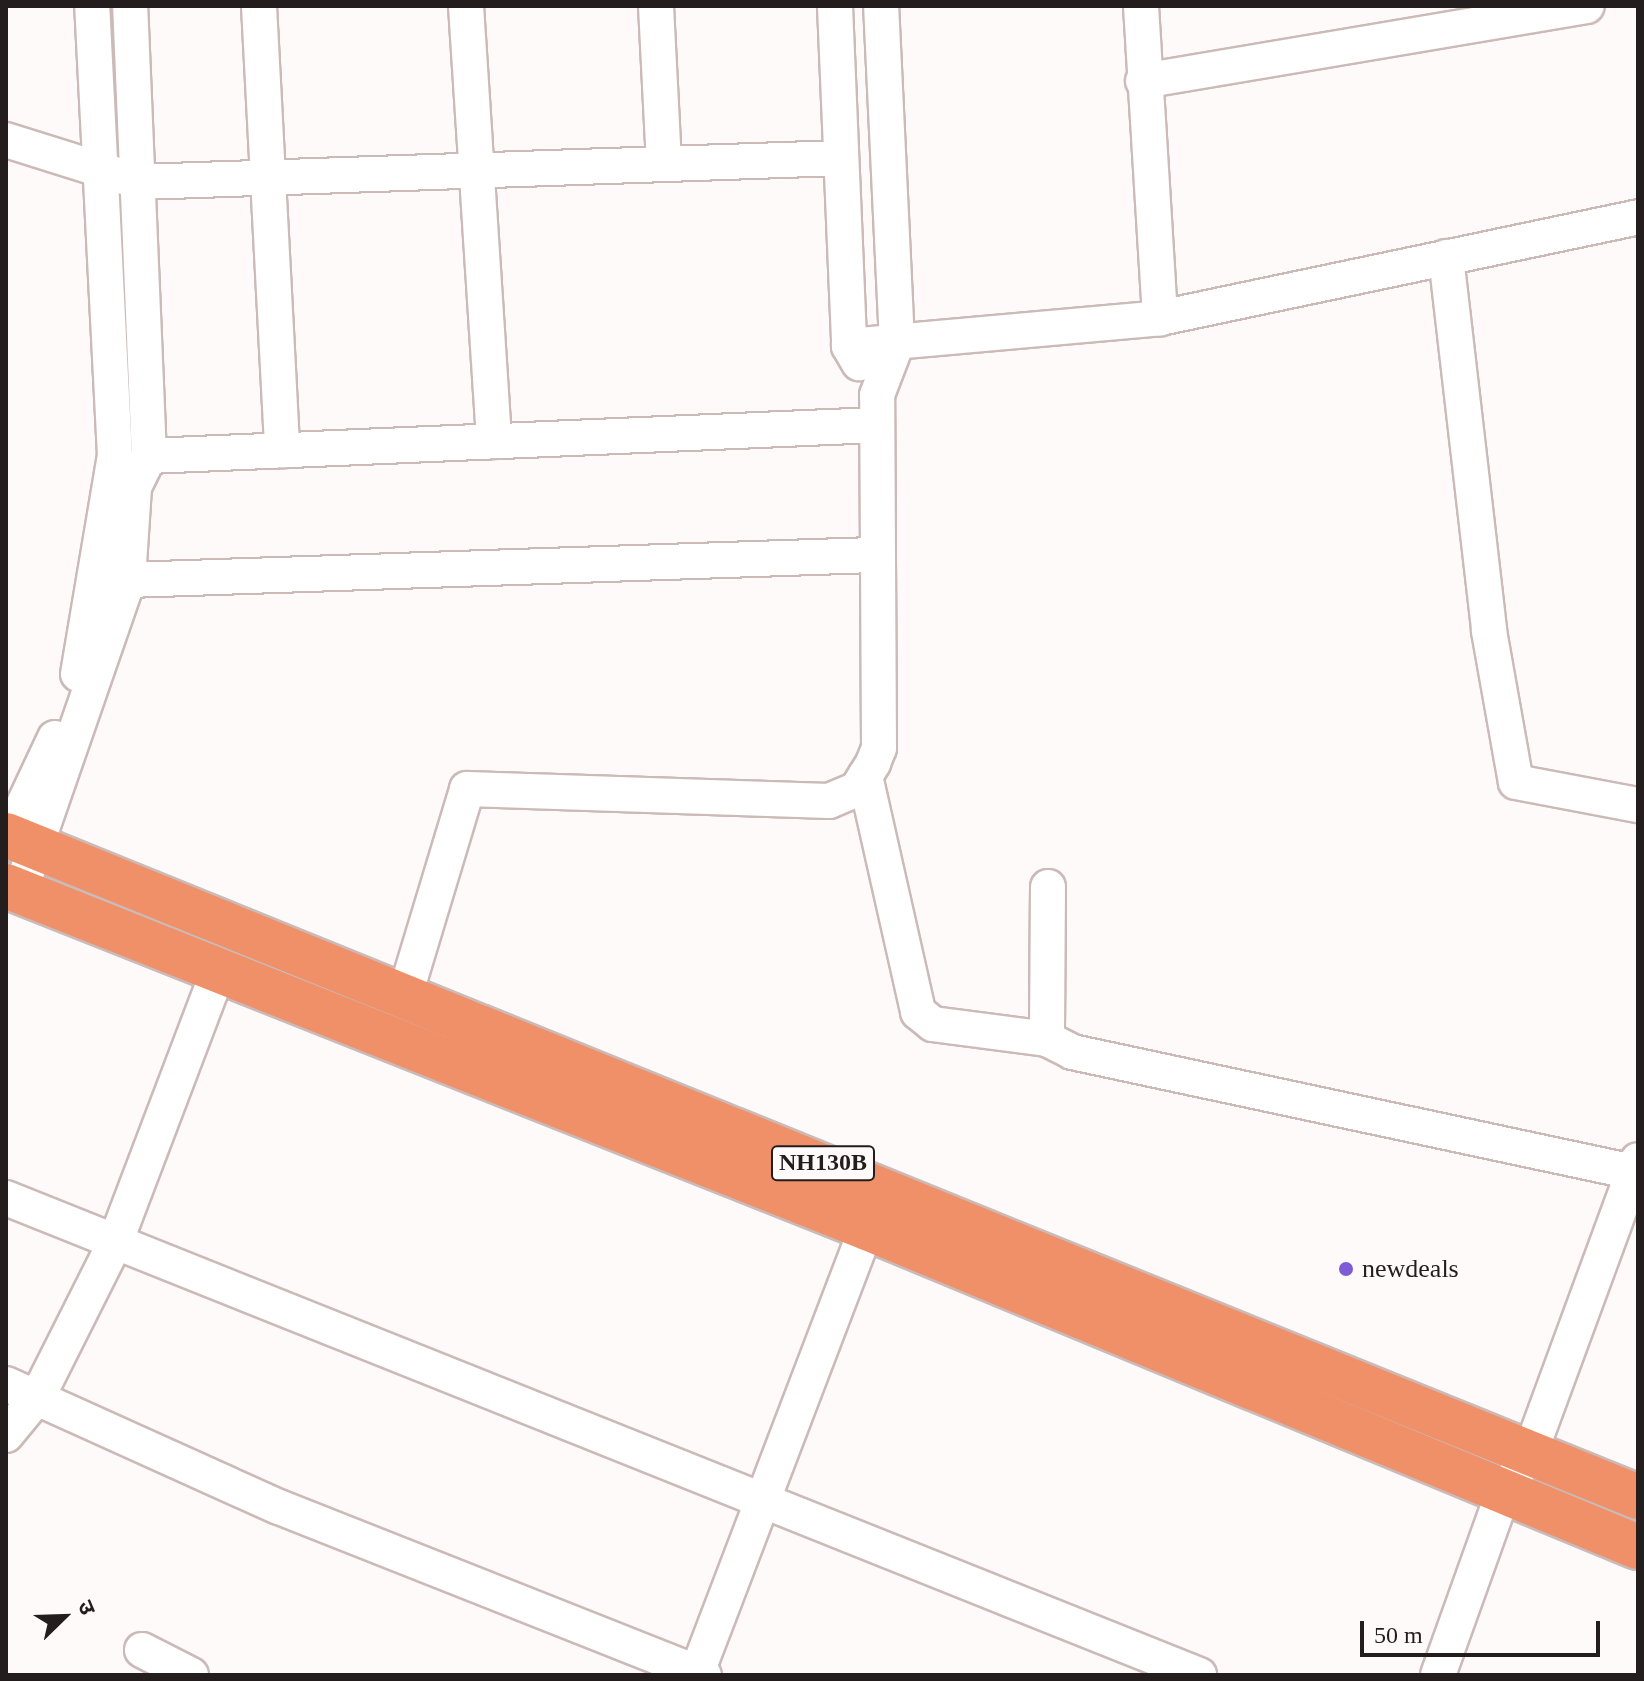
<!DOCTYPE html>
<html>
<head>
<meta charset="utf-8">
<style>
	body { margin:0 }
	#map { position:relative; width:1644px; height:1681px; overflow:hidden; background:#fdfaf9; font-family:"Times New Roman","Noto Sans Devanagari",serif }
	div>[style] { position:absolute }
	.roads { filter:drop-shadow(2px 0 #cbbab8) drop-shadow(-2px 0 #cbbab8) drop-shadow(0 2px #cbbab8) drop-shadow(0 -2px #cbbab8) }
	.minor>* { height:34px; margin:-17px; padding:0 17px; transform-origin:17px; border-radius:17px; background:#fff }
	.highway>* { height:44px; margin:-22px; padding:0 22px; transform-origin:22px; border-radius:22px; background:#f09068 }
	.dots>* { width:22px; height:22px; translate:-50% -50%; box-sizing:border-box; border:4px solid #fdfaf9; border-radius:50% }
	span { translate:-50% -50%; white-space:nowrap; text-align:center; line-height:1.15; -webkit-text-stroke:6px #fdfaf9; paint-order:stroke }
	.shield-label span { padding:2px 6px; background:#fdfaf9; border:2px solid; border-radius:6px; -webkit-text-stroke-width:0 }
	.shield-label { font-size:24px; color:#231d1d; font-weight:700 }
	.poi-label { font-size:26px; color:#231d1d }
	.left { translate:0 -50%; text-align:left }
	.frame { position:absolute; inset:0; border:8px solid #231d1d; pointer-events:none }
	.north { position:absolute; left:24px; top:1577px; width:80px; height:80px; -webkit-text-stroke:6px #fdfaf9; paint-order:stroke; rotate:67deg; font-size:22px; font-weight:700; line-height:32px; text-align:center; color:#231d1d }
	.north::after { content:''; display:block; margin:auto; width:28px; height:36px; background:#231d1d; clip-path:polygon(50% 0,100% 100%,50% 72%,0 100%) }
	.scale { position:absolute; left:1360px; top:1621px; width:240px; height:36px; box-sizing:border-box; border:4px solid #231d1d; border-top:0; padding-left:10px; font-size:24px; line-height:28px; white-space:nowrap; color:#231d1d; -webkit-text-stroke:6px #fdfaf9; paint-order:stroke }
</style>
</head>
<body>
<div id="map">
	<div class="roads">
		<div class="minor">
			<div style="left:259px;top:6px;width:445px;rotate:87deg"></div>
			<div style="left:466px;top:6px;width:436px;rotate:86.3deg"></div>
			<div style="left:656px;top:6px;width:157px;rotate:87.1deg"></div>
			<div style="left:835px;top:6px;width:340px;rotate:87.6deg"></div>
			<div style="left:849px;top:346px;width:20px;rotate:60deg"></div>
			<div style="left:1141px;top:6px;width:313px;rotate:86.5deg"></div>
			<div style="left:1143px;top:81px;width:450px;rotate:-9.6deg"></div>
			<div style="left:6px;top:140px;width:140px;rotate:17.4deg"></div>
			<div style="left:140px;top:182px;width:700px;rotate:-1.96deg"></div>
			<div style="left:1446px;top:257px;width:376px;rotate:83.4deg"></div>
			<div style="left:1489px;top:631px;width:153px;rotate:79.9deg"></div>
			<div style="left:1516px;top:782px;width:124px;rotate:10.7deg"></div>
			<div style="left:849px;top:346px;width:312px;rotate:-5.1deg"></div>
			<div style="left:1160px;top:318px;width:489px;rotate:-11.9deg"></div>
			<div style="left:149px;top:456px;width:729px;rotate:-2.44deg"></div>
			<div style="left:128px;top:580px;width:746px;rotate:-1.92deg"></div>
			<div style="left:78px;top:674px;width:221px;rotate:-80.4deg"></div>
			<div style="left:115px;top:456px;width:451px;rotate:-92.9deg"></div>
			<div style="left:865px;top:776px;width:242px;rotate:77.3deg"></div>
			<div style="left:918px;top:1012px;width:19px;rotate:39deg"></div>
			<div style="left:933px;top:1024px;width:115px;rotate:7.5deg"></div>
			<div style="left:6px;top:842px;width:115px;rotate:-64.8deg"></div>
			<div style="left:1048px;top:887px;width:152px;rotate:90.4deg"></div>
			<div style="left:1047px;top:1039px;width:28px;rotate:27deg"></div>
			<div style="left:1072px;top:1052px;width:574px;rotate:12.07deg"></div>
			<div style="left:20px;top:892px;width:330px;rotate:-70.9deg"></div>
			<div style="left:128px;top:580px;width:93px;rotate:-86.3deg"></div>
			<div style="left:134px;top:487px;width:34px;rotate:-64deg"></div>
			<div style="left:149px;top:456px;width:450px;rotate:-92.4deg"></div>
			<div style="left:405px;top:995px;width:215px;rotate:-73.2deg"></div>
			<div style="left:467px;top:789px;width:362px;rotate:1.9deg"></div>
			<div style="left:829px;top:801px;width:30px;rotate:-23deg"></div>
			<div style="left:857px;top:789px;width:31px;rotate:-58deg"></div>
			<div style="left:873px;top:763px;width:16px;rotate:-68deg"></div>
			<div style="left:879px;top:748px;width:353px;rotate:-90.3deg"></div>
			<div style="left:877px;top:395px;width:56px;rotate:-69deg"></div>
			<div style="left:897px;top:343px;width:337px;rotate:-92.7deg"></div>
			<div style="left:6px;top:1198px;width:1285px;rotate:21.79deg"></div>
			<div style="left:6px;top:1384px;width:299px;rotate:24.3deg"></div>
			<div style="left:279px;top:1507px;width:457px;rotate:21.6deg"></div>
			<div style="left:6px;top:1435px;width:50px;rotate:-50.6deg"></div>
			<div style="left:38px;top:1396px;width:171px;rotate:-63.3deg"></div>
			<div style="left:115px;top:1243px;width:290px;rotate:-69.2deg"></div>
			<div style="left:142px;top:1650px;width:55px;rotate:27deg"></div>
			<div style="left:696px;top:1675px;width:502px;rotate:-69.11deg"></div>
			<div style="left:1438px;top:1675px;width:193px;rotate:-70.3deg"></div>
			<div style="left:1503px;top:1493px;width:48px;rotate:-56deg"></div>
			<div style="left:1530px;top:1453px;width:312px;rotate:-69.8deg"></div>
		</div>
		<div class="highway">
			<div style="left:6px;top:835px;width:1761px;rotate:22.08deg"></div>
			<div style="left:6px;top:886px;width:926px;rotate:21.66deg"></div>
			<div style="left:867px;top:1228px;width:834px;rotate:22.48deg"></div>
		</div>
	</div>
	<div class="dots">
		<div style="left:1346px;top:1269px;background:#7e5cd6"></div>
	</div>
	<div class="shield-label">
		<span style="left:823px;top:1163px">NH130B</span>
	</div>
	<div class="poi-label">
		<span class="left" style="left:1362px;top:1269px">newdeals</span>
	</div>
	<div class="frame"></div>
	<div class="north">उ</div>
	<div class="scale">50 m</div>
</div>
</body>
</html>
